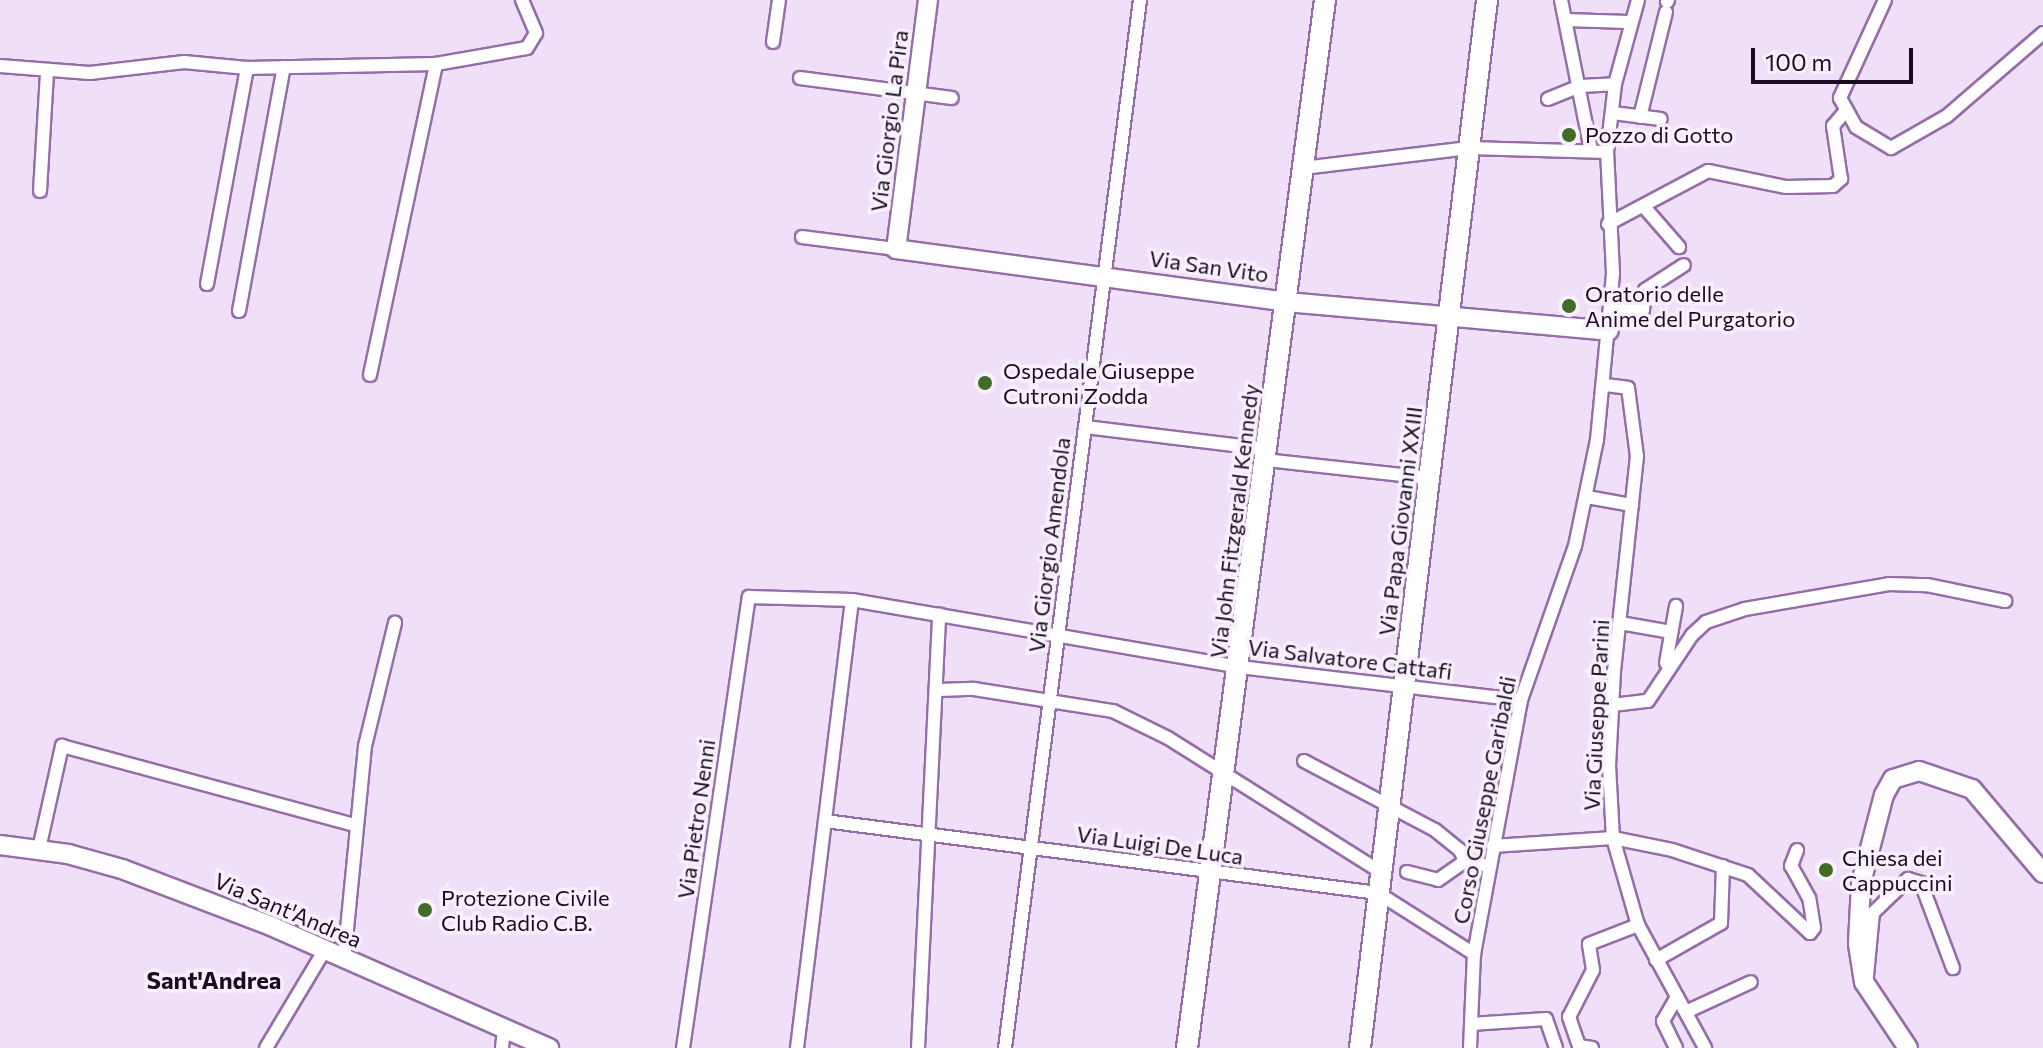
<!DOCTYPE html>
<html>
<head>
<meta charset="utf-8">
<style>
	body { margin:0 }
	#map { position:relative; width:2043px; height:1048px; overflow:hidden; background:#f0dff9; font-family:Commissioner,sans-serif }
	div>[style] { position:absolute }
	.roads { filter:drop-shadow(2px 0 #956da8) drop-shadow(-2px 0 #956da8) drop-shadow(0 2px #956da8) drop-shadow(0 -2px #956da8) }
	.street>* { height:12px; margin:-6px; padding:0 6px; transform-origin:6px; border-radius:6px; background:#fff }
	.secondary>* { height:18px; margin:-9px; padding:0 9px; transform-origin:9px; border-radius:9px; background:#fff }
	.primary>* { height:20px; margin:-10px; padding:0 10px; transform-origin:10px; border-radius:10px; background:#fff }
	.dots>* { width:22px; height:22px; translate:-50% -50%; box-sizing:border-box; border:4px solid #f8f0fd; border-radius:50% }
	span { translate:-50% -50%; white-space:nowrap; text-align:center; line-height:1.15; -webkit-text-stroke:7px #f8f0fd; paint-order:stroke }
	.street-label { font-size:22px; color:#1b0c23 }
	.poi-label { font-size:22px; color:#1b0c23 }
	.left { translate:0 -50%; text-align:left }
	.neighbourhood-label { font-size:24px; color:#1b0c23; font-weight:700 }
	.scale { position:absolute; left:1751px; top:48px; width:162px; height:36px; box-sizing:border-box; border:4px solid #1b0c23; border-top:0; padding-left:10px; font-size:24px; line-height:28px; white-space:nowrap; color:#1b0c23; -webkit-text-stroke:6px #f8f0fd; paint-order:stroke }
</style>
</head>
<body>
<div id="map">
	<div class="roads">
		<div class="street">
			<div style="left:1561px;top:0;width:153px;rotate:78.7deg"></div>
			<div style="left:1885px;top:0;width:108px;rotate:114.7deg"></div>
			<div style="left:1840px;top:98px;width:33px;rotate:61deg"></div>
			<div style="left:1856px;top:127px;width:41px;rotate:31deg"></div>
			<div style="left:1891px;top:148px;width:64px;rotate:-29.7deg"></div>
			<div style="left:1947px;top:116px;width:127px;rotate:-40.8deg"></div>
			<div style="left:1667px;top:2px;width:2px;rotate:-63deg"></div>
			<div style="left:1566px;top:20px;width:62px;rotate:1.8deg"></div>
			<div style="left:773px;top:42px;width:42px;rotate:-81.9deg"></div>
			<div style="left:0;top:66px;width:90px;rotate:4.4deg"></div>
			<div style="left:90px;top:73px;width:95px;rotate:-6.7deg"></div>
			<div style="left:184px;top:62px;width:63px;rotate:5.4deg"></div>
			<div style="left:247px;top:68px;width:189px;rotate:-1.2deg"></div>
			<div style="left:436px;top:64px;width:92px;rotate:-10deg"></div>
			<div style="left:527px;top:48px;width:17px;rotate:-59deg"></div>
			<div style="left:536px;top:33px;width:36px;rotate:-113deg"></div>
			<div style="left:800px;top:78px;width:153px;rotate:7.5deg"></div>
			<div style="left:1548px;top:99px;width:35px;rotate:-22deg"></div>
			<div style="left:1580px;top:86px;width:35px;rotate:-3deg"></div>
			<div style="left:1613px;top:113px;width:48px;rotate:7.1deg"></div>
			<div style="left:1640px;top:117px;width:108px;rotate:-76.1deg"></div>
			<div style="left:1303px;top:168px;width:167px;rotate:-6.9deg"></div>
			<div style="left:1469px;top:148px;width:138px;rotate:1.7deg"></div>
			<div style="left:40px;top:191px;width:118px;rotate:-86.6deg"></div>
			<div style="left:1645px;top:208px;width:52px;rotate:48.9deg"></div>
			<div style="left:1608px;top:224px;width:113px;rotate:-27.9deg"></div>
			<div style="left:1708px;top:171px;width:80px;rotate:11.6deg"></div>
			<div style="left:1786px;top:187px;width:47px;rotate:-1.2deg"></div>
			<div style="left:1833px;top:186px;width:11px;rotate:-41deg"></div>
			<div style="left:1841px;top:179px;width:54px;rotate:-98.6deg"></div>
			<div style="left:1833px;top:126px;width:17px;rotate:-50deg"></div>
			<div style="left:802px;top:237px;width:95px;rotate:7.3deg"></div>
			<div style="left:207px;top:284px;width:220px;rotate:-79.5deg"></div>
			<div style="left:239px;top:311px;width:248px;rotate:-79.6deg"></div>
			<div style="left:1611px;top:311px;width:32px;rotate:-2deg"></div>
			<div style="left:1643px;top:310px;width:20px;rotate:-84deg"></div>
			<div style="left:1645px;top:290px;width:46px;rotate:-32.7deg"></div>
			<div style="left:370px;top:375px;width:318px;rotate:-78deg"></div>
			<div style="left:1605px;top:385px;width:23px;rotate:7deg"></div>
			<div style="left:1628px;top:388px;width:69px;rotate:82.5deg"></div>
			<div style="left:1637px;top:456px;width:216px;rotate:96.1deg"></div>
			<div style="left:1614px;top:671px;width:94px;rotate:93deg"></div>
			<div style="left:1609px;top:765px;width:73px;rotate:86.9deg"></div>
			<div style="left:1613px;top:838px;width:91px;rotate:74deg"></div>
			<div style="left:1638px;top:925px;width:140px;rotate:61.4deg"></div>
			<div style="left:1085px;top:427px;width:183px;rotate:6.9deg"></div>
			<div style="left:1266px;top:460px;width:165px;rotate:6.3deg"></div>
			<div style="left:1587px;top:497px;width:46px;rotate:10.1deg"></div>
			<div style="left:1620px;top:623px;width:52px;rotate:10deg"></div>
			<div style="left:1666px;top:663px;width:58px;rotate:-80deg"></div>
			<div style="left:938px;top:690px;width:36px;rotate:-2deg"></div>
			<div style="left:974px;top:689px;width:141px;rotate:9deg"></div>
			<div style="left:1113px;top:711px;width:61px;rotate:26.1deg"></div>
			<div style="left:1168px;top:738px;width:252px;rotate:32.2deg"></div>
			<div style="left:1613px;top:705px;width:35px;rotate:-7deg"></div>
			<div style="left:1648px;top:701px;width:79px;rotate:-56.3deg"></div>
			<div style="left:1692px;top:635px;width:19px;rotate:-43deg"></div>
			<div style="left:1706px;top:622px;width:41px;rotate:-18.4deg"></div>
			<div style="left:1745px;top:609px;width:146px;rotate:-9.8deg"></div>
			<div style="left:1889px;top:584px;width:38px;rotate:2deg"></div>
			<div style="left:1927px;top:585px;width:80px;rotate:11.6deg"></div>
			<div style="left:1304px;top:761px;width:148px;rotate:27.8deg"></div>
			<div style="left:1435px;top:830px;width:32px;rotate:39deg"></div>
			<div style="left:1460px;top:850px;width:12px;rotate:66deg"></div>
			<div style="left:1465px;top:861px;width:25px;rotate:12deg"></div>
			<div style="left:825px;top:821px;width:558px;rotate:7.42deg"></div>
			<div style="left:1378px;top:893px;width:114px;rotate:32.4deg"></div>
			<div style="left:1493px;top:846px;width:120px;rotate:-3.8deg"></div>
			<div style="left:1613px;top:838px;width:60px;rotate:11.5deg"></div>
			<div style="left:1672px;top:850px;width:80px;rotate:18.2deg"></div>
			<div style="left:1748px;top:875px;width:85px;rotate:43.1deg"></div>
			<div style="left:1810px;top:933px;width:6px;rotate:-51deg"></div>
			<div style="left:1814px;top:928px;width:30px;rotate:-99deg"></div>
			<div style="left:1809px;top:898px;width:37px;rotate:-119deg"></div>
			<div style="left:1791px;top:866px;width:17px;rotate:-69deg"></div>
			<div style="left:39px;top:849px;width:106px;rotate:-77.4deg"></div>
			<div style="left:62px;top:746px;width:302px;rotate:15.1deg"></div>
			<div style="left:1407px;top:872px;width:32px;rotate:14deg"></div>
			<div style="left:1438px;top:880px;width:33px;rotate:-35deg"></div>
			<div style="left:344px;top:960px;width:215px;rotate:-84.4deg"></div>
			<div style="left:365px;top:746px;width:127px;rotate:-76.3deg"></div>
			<div style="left:1656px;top:960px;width:75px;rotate:-29.6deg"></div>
			<div style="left:1721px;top:923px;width:57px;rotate:-88deg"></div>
			<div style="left:1867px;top:976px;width:63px;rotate:-84.6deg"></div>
			<div style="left:1873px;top:913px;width:49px;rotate:-44.2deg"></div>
			<div style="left:1908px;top:879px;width:14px;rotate:17deg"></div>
			<div style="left:1921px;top:883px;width:91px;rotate:69.4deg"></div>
			<div style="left:1688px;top:1011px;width:69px;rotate:-24.7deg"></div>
			<div style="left:1471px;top:1024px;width:75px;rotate:-3.8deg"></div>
			<div style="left:1546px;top:1019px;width:31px;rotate:71deg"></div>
			<div style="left:266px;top:1048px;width:113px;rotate:-59.1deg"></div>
			<div style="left:502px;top:1048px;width:19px;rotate:-84deg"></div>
			<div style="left:683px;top:1048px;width:456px;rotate:-81.7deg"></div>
			<div style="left:749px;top:597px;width:103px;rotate:1.7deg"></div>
			<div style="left:852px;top:600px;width:393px;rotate:9.8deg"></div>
			<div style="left:1239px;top:667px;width:284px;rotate:6.7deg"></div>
			<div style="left:797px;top:1048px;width:451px;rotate:-83deg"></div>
			<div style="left:918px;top:1048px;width:434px;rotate:-87.2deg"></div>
			<div style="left:1005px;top:1048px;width:1057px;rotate:-82.66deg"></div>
			<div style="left:1470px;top:1048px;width:94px;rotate:-87.6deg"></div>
			<div style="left:1474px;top:954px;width:258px;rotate:-79.5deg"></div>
			<div style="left:1521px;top:700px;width:163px;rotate:-70.7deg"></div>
			<div style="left:1575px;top:546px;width:108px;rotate:-78.3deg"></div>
			<div style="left:1597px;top:440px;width:168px;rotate:-84.5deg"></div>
			<div style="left:1613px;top:273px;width:121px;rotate:-92.8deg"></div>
			<div style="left:1607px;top:152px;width:68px;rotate:-83.3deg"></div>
			<div style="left:1615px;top:84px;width:87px;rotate:-74.7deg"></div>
			<div style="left:1592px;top:1048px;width:13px;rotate:-171deg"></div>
			<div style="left:1579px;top:1046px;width:31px;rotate:-109deg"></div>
			<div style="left:1569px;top:1017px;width:53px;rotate:-62.9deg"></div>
			<div style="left:1593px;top:970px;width:26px;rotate:-99deg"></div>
			<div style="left:1589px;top:944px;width:53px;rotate:-21.2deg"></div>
			<div style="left:1676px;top:1048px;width:30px;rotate:-116deg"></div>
			<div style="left:1663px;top:1021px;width:28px;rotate:-60deg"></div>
		</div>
		<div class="secondary">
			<div style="left:928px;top:0;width:251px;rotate:97.3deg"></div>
			<div style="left:896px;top:249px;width:395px;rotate:7.7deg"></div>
			<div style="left:1287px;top:302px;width:323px;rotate:5.1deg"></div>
			<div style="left:0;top:845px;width:69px;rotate:7.5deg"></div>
			<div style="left:68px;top:854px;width:56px;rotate:15.5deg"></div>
			<div style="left:122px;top:869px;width:160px;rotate:20.9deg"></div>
			<div style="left:271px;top:926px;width:304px;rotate:23.7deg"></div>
			<div style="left:1908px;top:1048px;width:79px;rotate:-123.7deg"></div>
			<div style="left:1864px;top:982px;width:39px;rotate:-99deg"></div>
			<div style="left:1858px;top:943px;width:60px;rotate:-87.1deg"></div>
			<div style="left:1861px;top:883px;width:91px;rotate:-75.4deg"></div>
			<div style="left:1884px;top:795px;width:18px;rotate:-61deg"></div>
			<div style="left:1893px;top:779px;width:27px;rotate:-17deg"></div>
			<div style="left:1919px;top:771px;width:56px;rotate:18.8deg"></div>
			<div style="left:1972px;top:789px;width:110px;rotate:49.8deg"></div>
		</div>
		<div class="primary">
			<div style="left:1187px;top:1048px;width:1057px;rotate:-82.5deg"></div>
			<div style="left:1360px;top:1048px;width:1056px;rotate:-83.09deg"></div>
		</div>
	</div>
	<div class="dots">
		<div style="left:1569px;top:135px;background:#436b26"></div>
		<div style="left:1569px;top:306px;background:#436b26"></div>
		<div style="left:985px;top:383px;background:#436b26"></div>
		<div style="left:1826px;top:870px;background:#436b26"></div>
		<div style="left:425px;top:910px;background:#436b26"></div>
	</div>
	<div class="street-label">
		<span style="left:889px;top:121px;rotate:-83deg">Via Giorgio La Pira</span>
		<span style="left:1209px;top:266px;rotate:8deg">Via San Vito</span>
		<span style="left:1234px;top:521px;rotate:-83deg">Via John Fitzgerald Kennedy</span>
		<span style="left:1400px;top:521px;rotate:-83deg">Via Papa Giovanni XXIII</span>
		<span style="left:1049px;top:545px;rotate:-83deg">Via Giorgio Amendola</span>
		<span style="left:1350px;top:659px;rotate:7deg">Via Salvatore Cattafi</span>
		<span style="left:1596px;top:715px;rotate:-87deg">Via Giuseppe Parini</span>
		<span style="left:1484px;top:800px;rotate:-79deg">Corso Giuseppe Garibaldi</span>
		<span style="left:696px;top:819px;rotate:-82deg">Via Pietro Nenni</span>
		<span style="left:1160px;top:845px;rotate:8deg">Via Luigi De Luca</span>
		<span style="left:288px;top:910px;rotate:23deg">Via Sant'Andrea</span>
	</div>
	<div class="poi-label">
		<span class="left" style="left:1585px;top:135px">Pozzo di Gotto</span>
		<span class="left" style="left:1585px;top:306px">Oratorio delle<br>Anime del Purgatorio</span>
		<span class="left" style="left:1003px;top:383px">Ospedale Giuseppe<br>Cutroni Zodda</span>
		<span class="left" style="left:1842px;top:870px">Chiesa dei<br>Cappuccini</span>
		<span class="left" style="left:441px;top:910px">Protezione Civile<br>Club Radio C.B.</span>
	</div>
	<div class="neighbourhood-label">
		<span style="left:214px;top:980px">Sant'Andrea</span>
	</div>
	<div class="scale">100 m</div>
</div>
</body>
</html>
